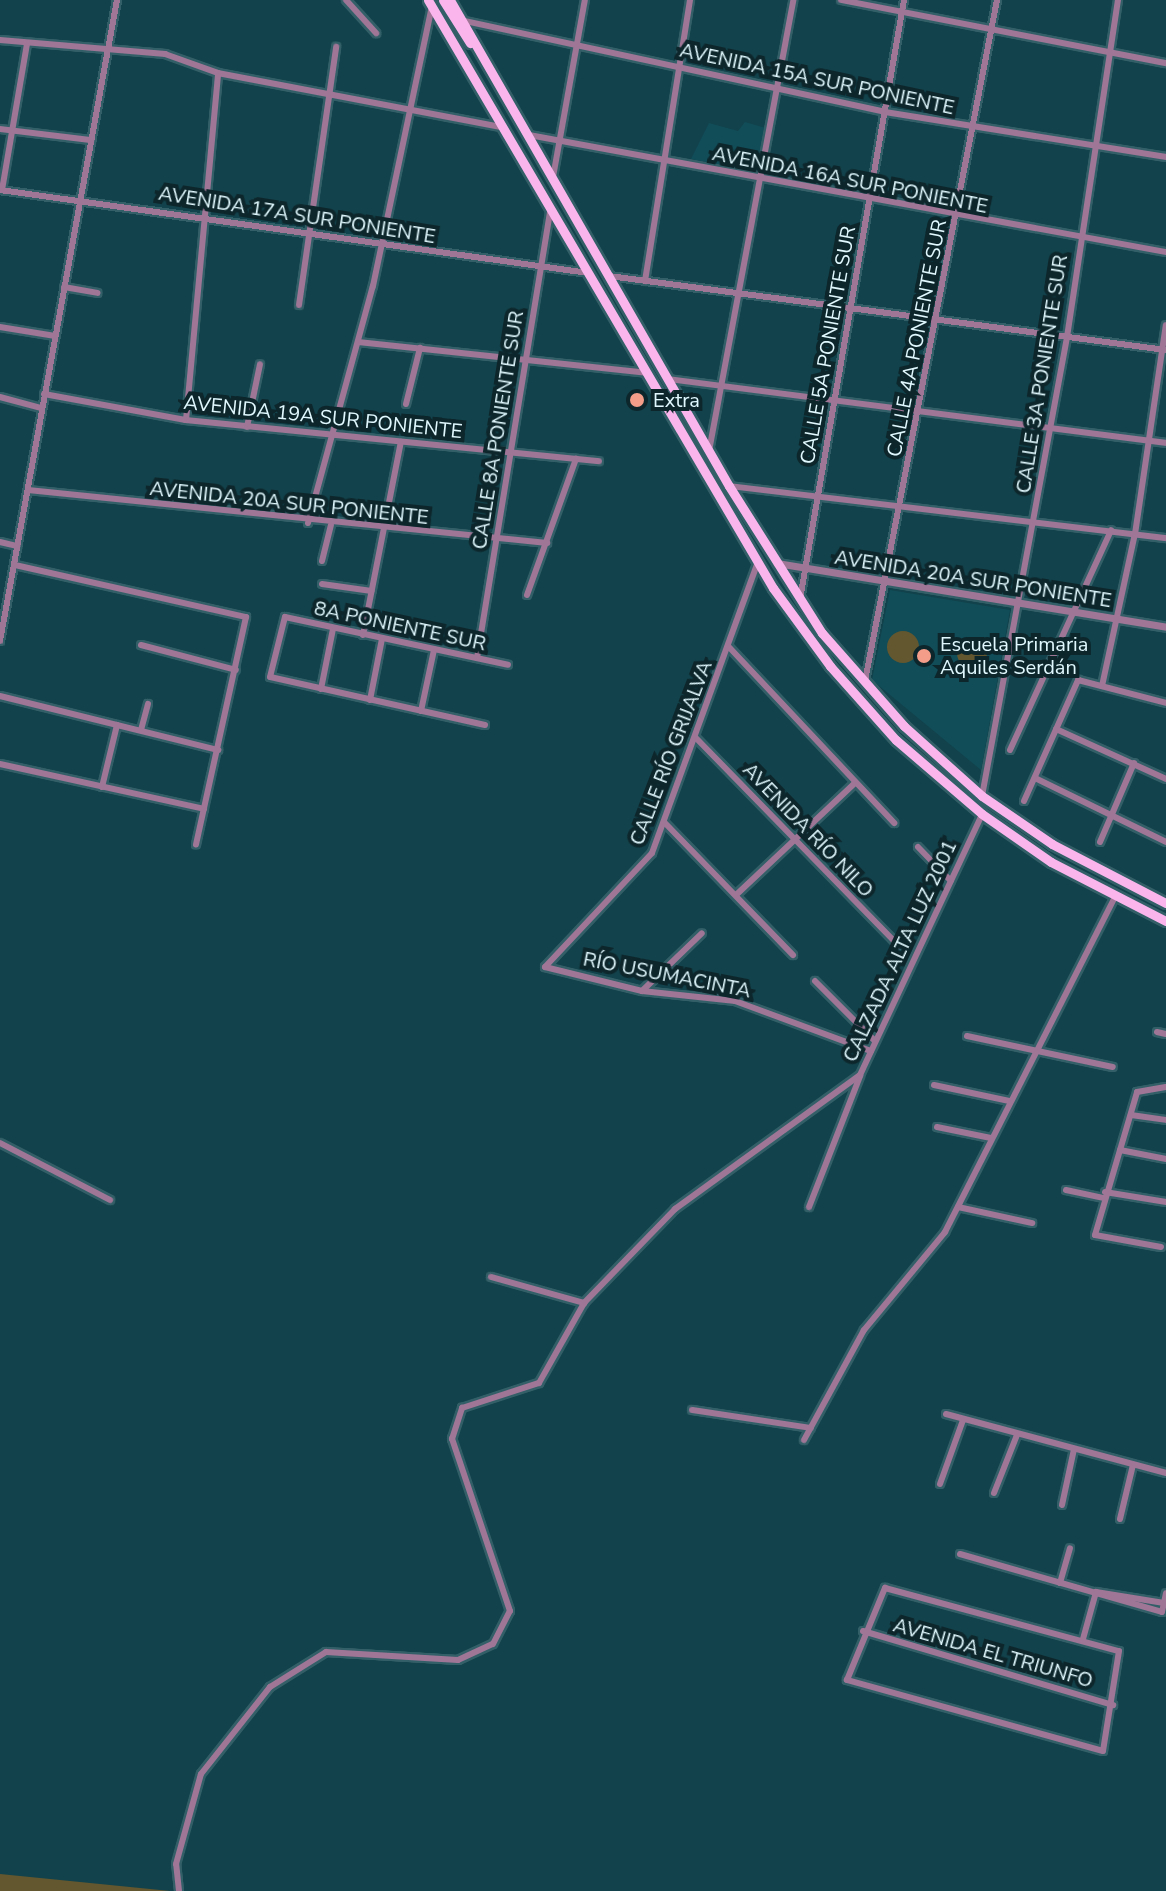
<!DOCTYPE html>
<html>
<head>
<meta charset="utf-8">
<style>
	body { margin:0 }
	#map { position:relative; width:1166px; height:1891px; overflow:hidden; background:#12424b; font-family:"Nunito Sans",sans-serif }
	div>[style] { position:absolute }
	.built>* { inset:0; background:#114d58 }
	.green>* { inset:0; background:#63572f }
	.round { border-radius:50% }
	.roads { filter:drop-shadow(2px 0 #335f68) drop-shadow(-2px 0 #335f68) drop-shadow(0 2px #335f68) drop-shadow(0 -2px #335f68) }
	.minor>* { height:6px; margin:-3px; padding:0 3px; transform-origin:3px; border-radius:3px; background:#a07697 }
	.tertiary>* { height:7px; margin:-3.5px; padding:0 3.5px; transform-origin:3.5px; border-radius:3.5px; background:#a07697 }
	.primary>* { height:9px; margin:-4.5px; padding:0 4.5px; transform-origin:4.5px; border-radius:4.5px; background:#fab6ec }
	.dots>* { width:22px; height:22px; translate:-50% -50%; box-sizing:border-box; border:4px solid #0c262c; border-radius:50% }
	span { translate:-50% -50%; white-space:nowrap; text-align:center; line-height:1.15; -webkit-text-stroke:8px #0c262c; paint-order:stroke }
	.street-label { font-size:20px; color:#e0f8fe }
	.poi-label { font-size:20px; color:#e0f8fe }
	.left { translate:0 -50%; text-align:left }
</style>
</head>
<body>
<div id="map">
	<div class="built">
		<div style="clip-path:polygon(745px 122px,766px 128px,757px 172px,691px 159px,709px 123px,738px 131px)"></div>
		<div style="clip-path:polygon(890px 590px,1010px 610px,981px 770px,872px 680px)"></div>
	</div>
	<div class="green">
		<div class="round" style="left:887px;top:631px;width:32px;height:32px"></div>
		<div class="round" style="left:957px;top:638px;width:30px;height:30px"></div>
		<div style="clip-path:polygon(0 1874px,170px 1891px,0 1891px)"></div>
	</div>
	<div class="roads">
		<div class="minor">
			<div style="left:346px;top:0;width:45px;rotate:47.7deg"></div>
			<div style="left:841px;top:0;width:331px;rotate:11deg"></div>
			<div style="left:465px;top:21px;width:430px;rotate:12.2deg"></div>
			<div style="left:885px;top:112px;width:285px;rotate:9.1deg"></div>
			<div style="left:0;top:40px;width:166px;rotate:4.8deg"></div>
			<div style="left:165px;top:54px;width:56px;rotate:19.7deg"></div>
			<div style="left:218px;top:73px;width:289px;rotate:10.8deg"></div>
			<div style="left:0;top:129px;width:92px;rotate:6.9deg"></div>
			<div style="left:529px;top:135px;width:648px;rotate:10.41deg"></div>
			<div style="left:553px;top:177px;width:180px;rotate:-79.8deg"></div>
			<div style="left:0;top:190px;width:594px;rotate:8.03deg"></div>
			<div style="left:2px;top:190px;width:149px;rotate:-80.3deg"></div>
			<div style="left:609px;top:276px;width:562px;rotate:7.57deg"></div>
			<div style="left:645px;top:281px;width:285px;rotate:-80.9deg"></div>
			<div style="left:64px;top:287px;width:34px;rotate:10deg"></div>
			<div style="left:299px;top:305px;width:261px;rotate:-81.8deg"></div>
			<div style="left:0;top:327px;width:56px;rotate:9.3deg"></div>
			<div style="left:358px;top:342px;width:290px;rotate:6.1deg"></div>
			<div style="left:668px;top:379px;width:502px;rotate:7.32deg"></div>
			<div style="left:44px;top:394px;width:144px;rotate:10.4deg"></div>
			<div style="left:186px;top:420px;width:415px;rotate:5.7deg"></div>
			<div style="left:0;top:397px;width:42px;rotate:15deg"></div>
			<div style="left:406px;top:404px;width:58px;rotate:-76deg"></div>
			<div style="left:186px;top:420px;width:348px;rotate:-84.7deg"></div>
			<div style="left:247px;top:427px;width:64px;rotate:-78.3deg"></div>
			<div style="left:709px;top:451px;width:459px;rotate:-79.4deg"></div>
			<div style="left:729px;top:486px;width:440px;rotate:6.8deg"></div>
			<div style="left:28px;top:490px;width:522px;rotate:5.83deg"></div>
			<div style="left:308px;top:523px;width:246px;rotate:-74.7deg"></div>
			<div style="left:373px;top:286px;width:287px;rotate:-78.1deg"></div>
			<div style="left:0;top:542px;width:18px;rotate:13deg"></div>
			<div style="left:322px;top:561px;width:37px;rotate:-76deg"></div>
			<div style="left:15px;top:565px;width:237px;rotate:12.7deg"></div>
			<div style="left:246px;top:617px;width:233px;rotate:102.4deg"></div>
			<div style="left:322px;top:584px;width:50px;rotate:8deg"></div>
			<div style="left:527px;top:595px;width:145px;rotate:-70.2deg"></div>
			<div style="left:800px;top:599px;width:608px;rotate:-80.15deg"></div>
			<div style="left:363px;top:635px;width:197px;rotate:-78.9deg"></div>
			<div style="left:0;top:641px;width:652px;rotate:-79.66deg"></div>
			<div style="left:141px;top:645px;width:98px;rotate:14.7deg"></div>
			<div style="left:728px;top:646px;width:243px;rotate:46.8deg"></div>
			<div style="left:477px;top:658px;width:456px;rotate:-80.7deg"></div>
			<div style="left:865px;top:681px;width:694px;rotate:-79.03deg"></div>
			<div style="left:1102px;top:686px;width:156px;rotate:-77.8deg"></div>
			<div style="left:1135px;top:534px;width:211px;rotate:-81.6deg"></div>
			<div style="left:321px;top:689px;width:61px;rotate:-78.7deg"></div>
			<div style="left:0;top:696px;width:225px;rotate:13.9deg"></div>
			<div style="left:370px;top:700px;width:62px;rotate:-78.9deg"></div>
			<div style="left:421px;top:711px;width:62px;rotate:-78deg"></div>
			<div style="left:485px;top:725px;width:220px;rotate:-167.4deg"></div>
			<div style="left:270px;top:677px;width:62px;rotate:-76deg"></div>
			<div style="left:285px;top:617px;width:228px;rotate:12.1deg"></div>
			<div style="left:1056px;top:729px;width:121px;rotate:24.4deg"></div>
			<div style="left:141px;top:730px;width:27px;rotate:-75deg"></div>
			<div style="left:695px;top:737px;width:291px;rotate:45.7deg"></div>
			<div style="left:1010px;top:750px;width:242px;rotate:-65.3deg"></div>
			<div style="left:0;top:764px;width:209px;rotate:12.4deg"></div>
			<div style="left:1035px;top:778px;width:146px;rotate:26deg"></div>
			<div style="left:102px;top:787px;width:64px;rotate:-76.4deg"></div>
			<div style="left:982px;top:796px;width:467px;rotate:-79.5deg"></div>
			<div style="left:1067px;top:337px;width:341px;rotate:-81.4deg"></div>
			<div style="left:1024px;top:801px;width:133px;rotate:-65.9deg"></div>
			<div style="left:1078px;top:680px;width:91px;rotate:14.6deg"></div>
			<div style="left:665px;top:823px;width:184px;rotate:45.9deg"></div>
			<div style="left:1100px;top:842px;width:86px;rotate:-66.7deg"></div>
			<div style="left:918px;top:847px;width:47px;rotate:45.9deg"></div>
			<div style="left:736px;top:895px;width:163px;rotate:-43.3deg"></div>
			<div style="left:545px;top:967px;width:156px;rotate:-46.8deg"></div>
			<div style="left:652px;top:853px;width:310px;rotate:-70deg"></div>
			<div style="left:545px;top:967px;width:100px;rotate:13.9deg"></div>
			<div style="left:642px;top:991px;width:94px;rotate:6.1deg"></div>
			<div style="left:735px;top:1001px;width:145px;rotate:20.2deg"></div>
			<div style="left:815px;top:981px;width:85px;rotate:45deg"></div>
			<div style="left:642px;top:991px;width:83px;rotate:-44deg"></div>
			<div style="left:1157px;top:1032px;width:9px;rotate:13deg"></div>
			<div style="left:967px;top:1036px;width:149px;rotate:12deg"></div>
			<div style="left:934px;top:1085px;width:77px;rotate:12deg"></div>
			<div style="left:1131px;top:1115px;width:35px;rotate:8deg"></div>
			<div style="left:937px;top:1127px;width:55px;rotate:11.5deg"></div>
			<div style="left:0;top:1143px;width:124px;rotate:27.4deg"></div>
			<div style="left:1120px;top:1150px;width:47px;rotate:11.1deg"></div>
			<div style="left:1066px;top:1190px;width:39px;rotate:12deg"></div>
			<div style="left:1105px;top:1192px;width:62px;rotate:9.3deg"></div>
			<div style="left:809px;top:1207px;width:141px;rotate:-68.7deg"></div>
			<div style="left:958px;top:1207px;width:76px;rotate:12.2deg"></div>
			<div style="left:1161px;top:1247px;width:67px;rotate:-169.7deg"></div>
			<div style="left:1095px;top:1235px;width:149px;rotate:-73.6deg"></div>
			<div style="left:1137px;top:1092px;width:29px;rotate:-10deg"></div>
			<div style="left:491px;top:1277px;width:97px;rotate:15.6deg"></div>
			<div style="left:692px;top:1410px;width:120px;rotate:8.6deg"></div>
			<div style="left:946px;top:1414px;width:228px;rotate:15deg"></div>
			<div style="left:804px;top:1440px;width:125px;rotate:-61.4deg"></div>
			<div style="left:864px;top:1330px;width:127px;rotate:-50.4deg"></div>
			<div style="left:945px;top:1232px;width:376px;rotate:-63.1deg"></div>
			<div style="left:940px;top:1484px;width:68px;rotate:-70.2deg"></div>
			<div style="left:994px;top:1493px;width:62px;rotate:-68.4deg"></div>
			<div style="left:1062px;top:1505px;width:57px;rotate:-77.9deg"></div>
			<div style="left:1120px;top:1519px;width:56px;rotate:-76.5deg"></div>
			<div style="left:960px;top:1554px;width:210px;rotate:16deg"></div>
			<div style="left:1162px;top:1612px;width:19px;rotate:-78deg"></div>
			<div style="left:1060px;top:1583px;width:36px;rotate:-74deg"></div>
			<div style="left:885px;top:1588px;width:242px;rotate:15.1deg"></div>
			<div style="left:1119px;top:1651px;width:101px;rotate:99.1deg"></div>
			<div style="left:1103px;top:1751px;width:266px;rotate:-164.5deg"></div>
			<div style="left:847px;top:1680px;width:100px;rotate:-67.6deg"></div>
			<div style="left:1096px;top:1592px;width:69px;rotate:9.2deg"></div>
			<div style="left:863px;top:1631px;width:261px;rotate:16.5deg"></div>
			<div style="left:1083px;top:1639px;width:49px;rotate:-74.5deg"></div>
			<div style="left:179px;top:1891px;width:27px;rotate:-96deg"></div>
			<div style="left:176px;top:1864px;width:93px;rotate:-74.5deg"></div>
			<div style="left:201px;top:1774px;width:111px;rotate:-51.6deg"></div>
			<div style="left:270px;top:1687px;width:66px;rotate:-32deg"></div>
			<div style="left:326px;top:1652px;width:132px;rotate:3.5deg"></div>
			<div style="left:458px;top:1660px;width:38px;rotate:-25deg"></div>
			<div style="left:493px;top:1644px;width:37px;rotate:-63deg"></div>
			<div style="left:510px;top:1611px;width:182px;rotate:-108.6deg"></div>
			<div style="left:452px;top:1439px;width:33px;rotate:-72deg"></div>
			<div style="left:462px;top:1408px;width:81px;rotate:-18deg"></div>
			<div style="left:539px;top:1383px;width:92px;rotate:-60.6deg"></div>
			<div style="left:584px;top:1303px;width:131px;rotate:-45.9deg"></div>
			<div style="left:675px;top:1209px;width:228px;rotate:-35.9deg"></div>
			<div style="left:860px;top:1075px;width:288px;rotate:-64.9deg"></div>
		</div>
		<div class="tertiary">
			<div style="left:777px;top:563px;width:394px;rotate:9.3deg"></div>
		</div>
		<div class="primary">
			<div style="left:428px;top:0;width:682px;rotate:59.6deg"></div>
			<div style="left:773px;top:588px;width:97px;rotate:53.8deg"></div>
			<div style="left:830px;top:666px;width:99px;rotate:48.3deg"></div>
			<div style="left:896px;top:740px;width:113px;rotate:40.7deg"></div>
			<div style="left:982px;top:814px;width:84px;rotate:34.8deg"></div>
			<div style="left:1051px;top:862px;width:129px;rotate:27.2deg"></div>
			<div style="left:443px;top:0;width:51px;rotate:57.9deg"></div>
			<div style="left:450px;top:0;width:560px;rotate:60.14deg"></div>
			<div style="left:729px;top:486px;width:174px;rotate:57.7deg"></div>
			<div style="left:822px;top:633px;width:124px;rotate:48.6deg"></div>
			<div style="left:904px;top:726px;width:105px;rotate:41.9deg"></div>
			<div style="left:982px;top:796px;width:85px;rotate:34.4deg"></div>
			<div style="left:1052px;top:844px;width:128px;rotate:27.4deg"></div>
		</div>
	</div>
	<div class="dots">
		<div style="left:637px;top:400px;background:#f49e8a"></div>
		<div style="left:924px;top:656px;background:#f49e8a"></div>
	</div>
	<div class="street-label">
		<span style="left:817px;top:79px;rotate:12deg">AVENIDA 15A SUR PONIENTE</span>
		<span style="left:850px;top:180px;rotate:11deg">AVENIDA 16A SUR PONIENTE</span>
		<span style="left:297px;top:215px;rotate:9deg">AVENIDA 17A SUR PONIENTE</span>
		<span style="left:917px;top:338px;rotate:-79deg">CALLE 4A PONIENTE SUR</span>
		<span style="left:828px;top:345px;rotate:-80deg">CALLE 5A PONIENTE SUR</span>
		<span style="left:1042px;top:374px;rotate:-81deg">CALLE 3A PONIENTE SUR</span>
		<span style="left:323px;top:417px;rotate:6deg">AVENIDA 19A SUR PONIENTE</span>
		<span style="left:498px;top:430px;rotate:-81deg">CALLE 8A PONIENTE SUR</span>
		<span style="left:289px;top:503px;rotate:6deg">AVENIDA 20A SUR PONIENTE</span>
		<span style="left:973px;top:579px;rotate:9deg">AVENIDA 20A SUR PONIENTE</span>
		<span style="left:400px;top:626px;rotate:12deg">8A PONIENTE SUR</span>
		<span style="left:671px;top:753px;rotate:-69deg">CALLE RÍO GRIJALVA</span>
		<span style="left:808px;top:830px;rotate:46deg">AVENIDA RÍO NILO</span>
		<span style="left:900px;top:951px;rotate:-65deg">CALZADA ALTA LUZ 2001</span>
		<span style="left:667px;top:975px;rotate:11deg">RÍO USUMACINTA</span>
		<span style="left:993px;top:1653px;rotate:16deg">AVENIDA EL TRIUNFO</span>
	</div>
	<div class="poi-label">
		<span class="left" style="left:653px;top:400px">Extra</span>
		<span class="left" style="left:940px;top:656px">Escuela Primaria<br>Aquiles Serdán</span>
	</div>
</div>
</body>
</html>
